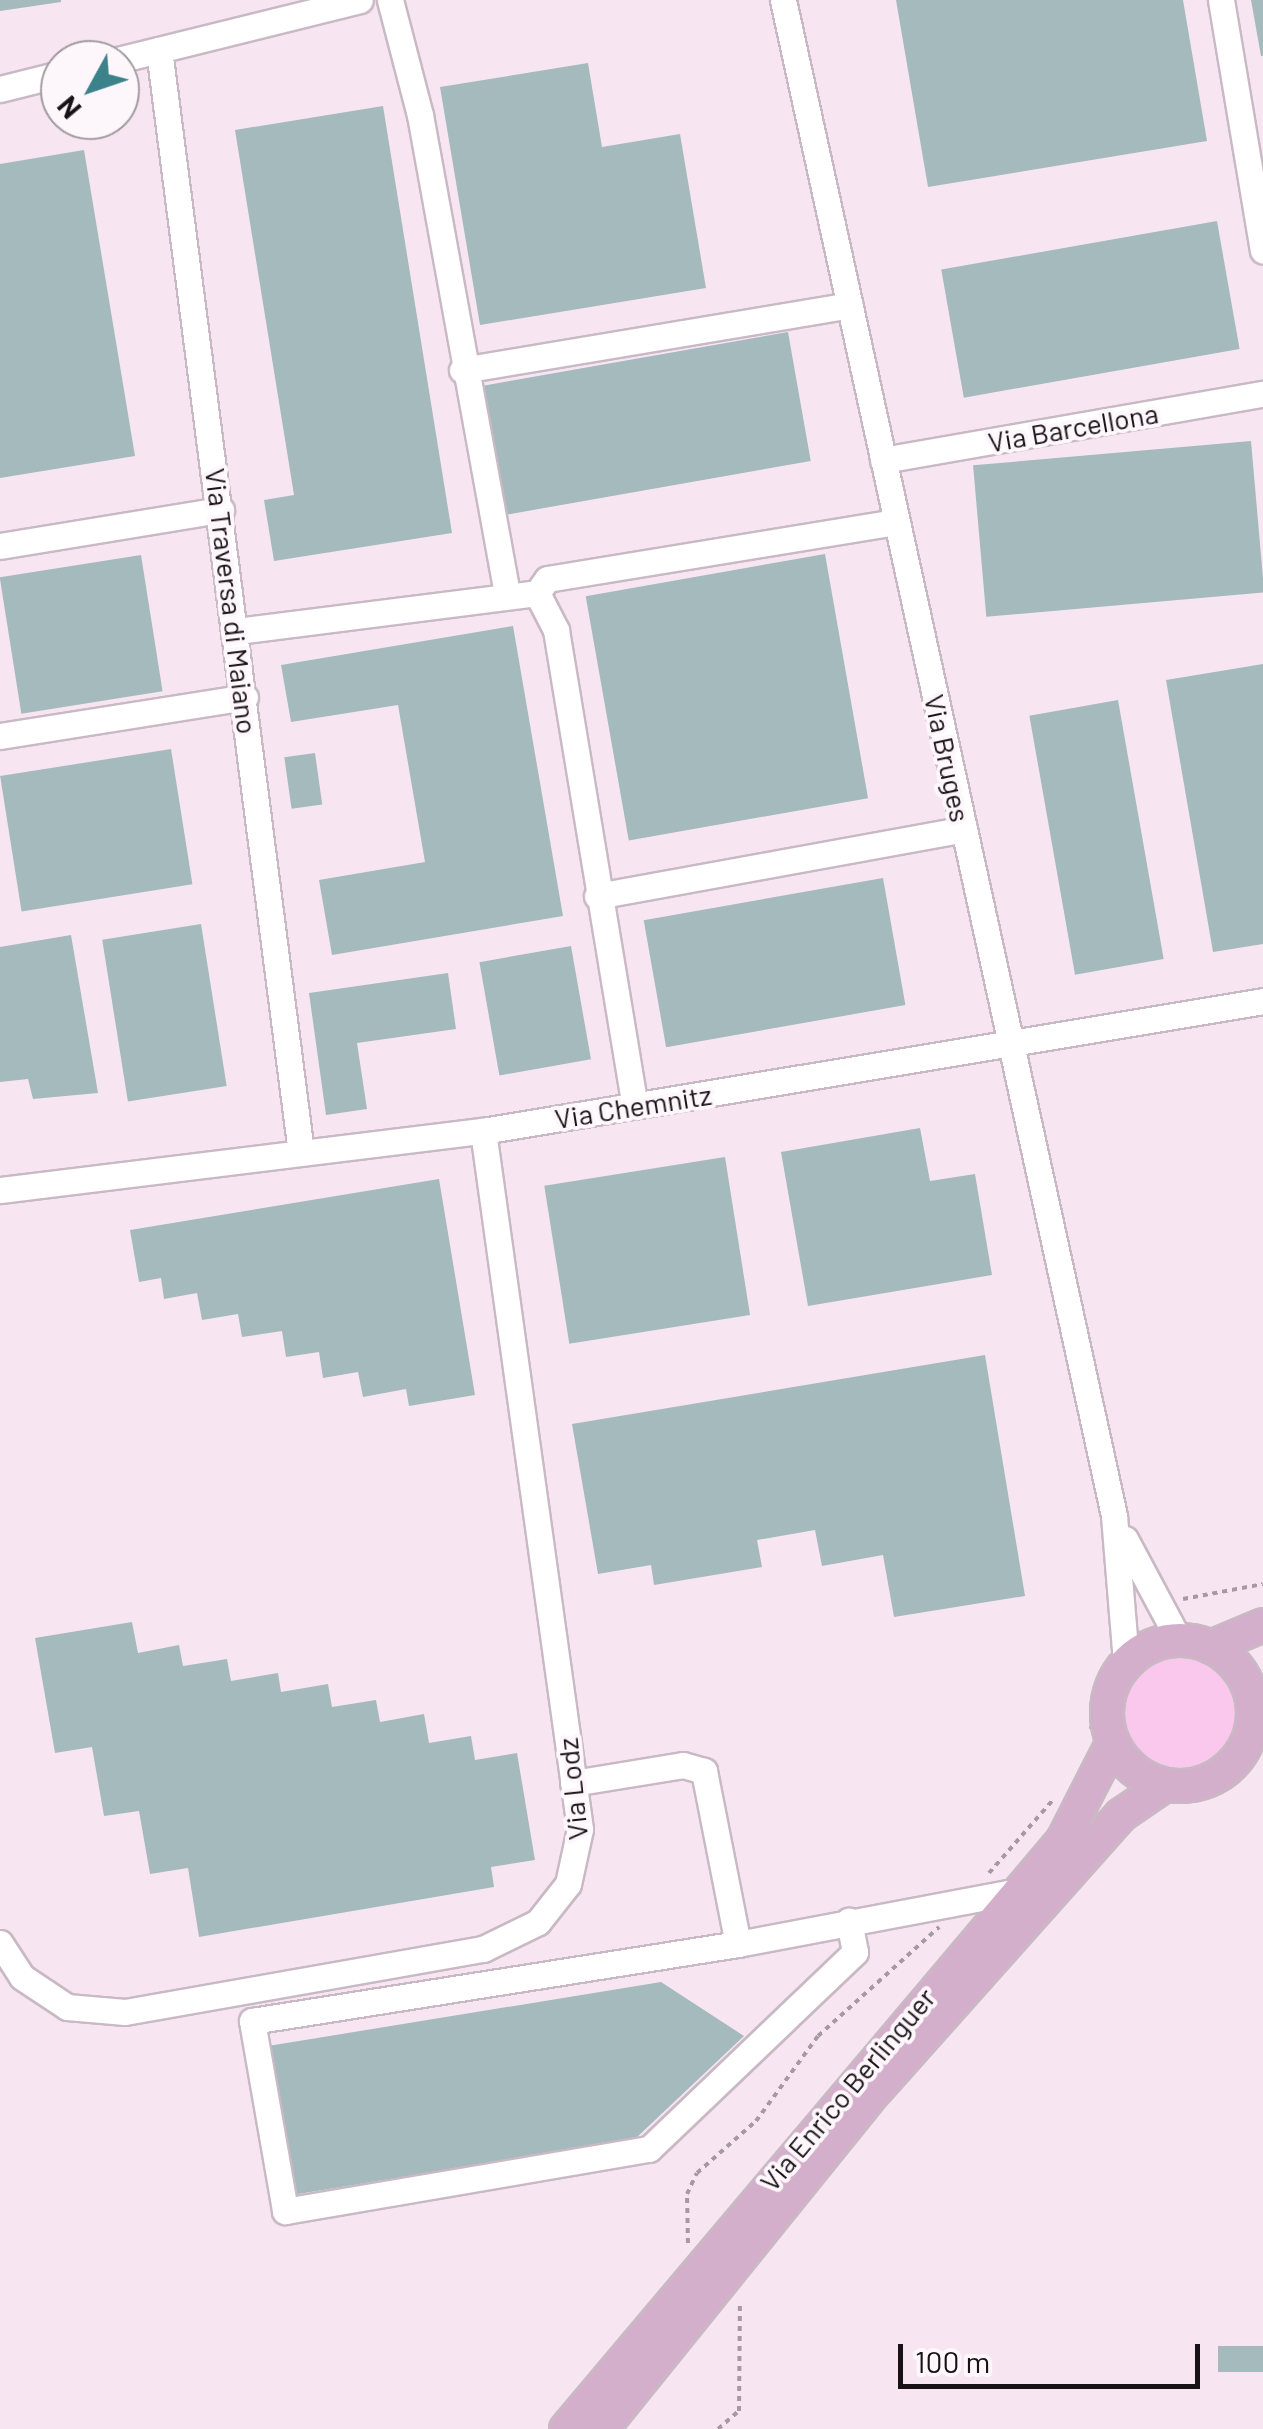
<!DOCTYPE html>
<html>
<head>
<meta charset="utf-8">
<style>
	body { margin:0 }
	#map { position:relative; width:1263px; height:2429px; overflow:hidden; background:#f7e6f2; font-family:Barlow,sans-serif }
	div>[style] { position:absolute }
	.green>* { inset:0; background:#fac8ed }
	.round { border-radius:50% }
	.building>* { inset:0; background:#a5babd; transform-origin:0 0 }
	.path>* { height:4px; margin-top:-2px; transform-origin:0; background:repeating-linear-gradient(90deg,#a699a2 0 5px,transparent 0 10px) }
	.roads { filter:drop-shadow(2px 0 #c9b9c4) drop-shadow(-2px 0 #c9b9c4) drop-shadow(0 2px #c9b9c4) drop-shadow(0 -2px #c9b9c4) }
	.minor>* { height:25px; margin:-12.5px; padding:0 12.5px; transform-origin:12.5px; border-radius:12.5px; background:#fff }
	.major>* { height:32px; margin:-16px; padding:0 16px; transform-origin:16px; border-radius:16px; background:#d4afcb }
	.major>.ring { margin:-16px; padding:0; box-sizing:content-box; background:none; border:32px solid #d4afcb; border-radius:50% }
	span { translate:-50% -50%; white-space:nowrap; text-align:center; line-height:1.15; -webkit-text-stroke:8px #fdf7fb; paint-order:stroke }
	.street-label { font-size:28px; color:#181216 }
	.north { position:absolute; left:40px; top:40px; width:100px; height:100px; box-sizing:border-box; background:#fdf7fb; border:2px solid #a19b9f; border-radius:50%; rotate:230deg; font-size:28px; font-weight:700; line-height:40px; text-align:center; color:#181216 }
	.north::after { content:''; display:block; margin:auto; width:35px; height:45px; background:#3b828a; clip-path:polygon(50% 0,100% 100%,50% 72%,0 100%) }
	.scale { position:absolute; left:898px; top:2344px; width:302px; height:45px; box-sizing:border-box; border:5px solid #181216; border-top:0; padding-left:12px; font-size:30px; line-height:35px; white-space:nowrap; color:#181216; -webkit-text-stroke:8px #fdf7fb; paint-order:stroke }
</style>
</head>
<body>
<div id="map">
	<div class="green">
		<div class="round" style="left:1122px;top:1657px;width:114px;height:114px"></div>
	</div>
	<div class="building">
		<div style="clip-path:polygon(0 0,61px 0,61px 2px,0 11px)"></div>
		<div style="clip-path:polygon(896px 0,1183px 0,1207px 141px,928px 187px)"></div>
		<div style="clip-path:polygon(1251px 0,1263px 0,1263px 56px,1261px 56px)"></div>
		<div style="clip-path:polygon(588px 63px,602px 147px,680px 134px,706px 288px,480px 325px,440px 87px)"></div>
		<div style="clip-path:polygon(383px 106px,452px 533px,274px 561px,264px 500px,294px 495px,235px 130px)"></div>
		<div style="clip-path:polygon(84px 150px,135px 456px,0 478px,0 164px)"></div>
		<div style="left:1217px;top:221px;width:130px;height:280px;rotate:80deg"></div>
		<div style="left:788px;top:332px;width:131px;height:311px;rotate:80deg"></div>
		<div style="left:1251px;top:441px;width:152px;height:279px;rotate:85deg"></div>
		<div style="left:825px;top:554px;width:248px;height:243px;rotate:80deg"></div>
		<div style="left:141px;top:555px;width:138px;height:143px;rotate:81deg"></div>
		<div style="clip-path:polygon(513px 626px,563px 916px,332px 955px,319px 880px,425px 862px,398px 705px,291px 722px,281px 665px)"></div>
		<div style="clip-path:polygon(1263px 664px,1263px 944px,1213px 952px,1166px 680px)"></div>
		<div style="left:1118px;top:700px;width:263px;height:90px;rotate:80deg"></div>
		<div style="left:171px;top:749px;width:137px;height:173px;rotate:81deg"></div>
		<div style="left:315px;top:753px;width:52px;height:31px;rotate:82deg"></div>
		<div style="left:883px;top:878px;width:129px;height:243px;rotate:80deg"></div>
		<div style="left:201px;top:924px;width:164px;height:100px;rotate:81deg"></div>
		<div style="clip-path:polygon(71px 935px,98px 1093px,33px 1099px,28px 1079px,0 1082px,0 947px)"></div>
		<div style="left:571px;top:946px;width:115px;height:93px;rotate:80deg"></div>
		<div style="clip-path:polygon(448px 973px,456px 1029px,357px 1043px,367px 1109px,326px 1115px,309px 993px)"></div>
		<div style="clip-path:polygon(920px 1128px,930px 1181px,975px 1174px,992px 1275px,808px 1306px,781px 1152px)"></div>
		<div style="left:725px;top:1157px;width:160px;height:183px;rotate:81deg"></div>
		<div style="clip-path:polygon(439px 1179px,475px 1395px,409px 1406px,406px 1389px,363px 1397px,358px 1372px,323px 1378px,319px 1352px,286px 1357px,282px 1331px,242px 1337px,238px 1314px,202px 1320px,197px 1293px,164px 1299px,161px 1278px,139px 1282px,130px 1230px)"></div>
		<div style="clip-path:polygon(985px 1355px,1025px 1596px,894px 1617px,883px 1555px,822px 1566px,815px 1530px,757px 1540px,762px 1567px,654px 1585px,651px 1565px,598px 1574px,572px 1424px)"></div>
		<div style="clip-path:polygon(132px 1622px,138px 1653px,179px 1645px,183px 1666px,227px 1659px,231px 1681px,278px 1673px,281px 1692px,328px 1684px,332px 1707px,376px 1700px,380px 1722px,424px 1714px,429px 1743px,471px 1736px,475px 1760px,517px 1753px,535px 1860px,491px 1867px,494px 1887px,199px 1937px,188px 1868px,150px 1874px,139px 1811px,104px 1816px,92px 1747px,55px 1753px,35px 1638px)"></div>
		<div style="clip-path:polygon(661px 1982px,744px 2036px,635px 2139px,292px 2195px,268px 2046px)"></div>
		<div style="left:1263px;top:2346px;width:26px;height:45px;rotate:90deg"></div>
	</div>
	<div class="path">
		<div style="left:1183px;top:1599px;width:81px;rotate:-10.6deg"></div>
		<div style="left:1252px;top:1705px;width:11px"></div>
		<div style="left:1091px;top:1729px;width:64px;rotate:-78.3deg"></div>
		<div style="left:989px;top:1873px;width:96px;rotate:-48.8deg"></div>
		<div style="left:688px;top:2243px;width:49px;rotate:-91.2deg"></div>
		<div style="left:687px;top:2194px;width:23px;rotate:-65deg"></div>
		<div style="left:697px;top:2173px;width:79px;rotate:-41.4deg"></div>
		<div style="left:756px;top:2121px;width:105px;rotate:-53.9deg"></div>
		<div style="left:818px;top:2036px;width:163px;rotate:-42deg"></div>
		<div style="left:718px;top:2429px;width:28px;rotate:-41deg"></div>
		<div style="left:739px;top:2411px;width:110px;rotate:-89.5deg"></div>
	</div>
	<div class="roads">
		<div class="minor">
			<div style="left:390px;top:0;width:119px;rotate:75.4deg"></div>
			<div style="left:420px;top:115px;width:485px;rotate:79.7deg"></div>
			<div style="left:783px;top:0;width:1552px;rotate:77.68deg"></div>
			<div style="left:1114px;top:1516px;width:146px;rotate:85.3deg"></div>
			<div style="left:1221px;top:0;width:254px;rotate:80.5deg"></div>
			<div style="left:159px;top:50px;width:1111px;rotate:82.66deg"></div>
			<div style="left:118px;top:60px;width:249px;rotate:-13.9deg"></div>
			<div style="left:0;top:89px;width:62px;rotate:-14deg"></div>
			<div style="left:462px;top:370px;width:393px;rotate:-9.5deg"></div>
			<div style="left:883px;top:460px;width:386px;rotate:-9.9deg"></div>
			<div style="left:0;top:546px;width:224px;rotate:-9.3deg"></div>
			<div style="left:537px;top:593px;width:17px;rotate:-54deg"></div>
			<div style="left:547px;top:579px;width:354px;rotate:-9.3deg"></div>
			<div style="left:237px;top:631px;width:302px;rotate:-7.2deg"></div>
			<div style="left:537px;top:593px;width:42px;rotate:62.8deg"></div>
			<div style="left:556px;top:630px;width:482px;rotate:80.6deg"></div>
			<div style="left:0;top:736px;width:248px;rotate:-9deg"></div>
			<div style="left:597px;top:896px;width:373px;rotate:-10.3deg"></div>
			<div style="left:0;top:1190px;width:487px;rotate:-7deg"></div>
			<div style="left:483px;top:1131px;width:791px;rotate:-9.46deg"></div>
			<div style="left:1125px;top:1539px;width:115px;rotate:61.9deg"></div>
			<div style="left:573px;top:1783px;width:111px;rotate:-9.3deg"></div>
			<div style="left:683px;top:1765px;width:22px;rotate:16deg"></div>
			<div style="left:704px;top:1771px;width:176px;rotate:78.9deg"></div>
			<div style="left:738px;top:1944px;width:286px;rotate:-10.7deg"></div>
			<div style="left:0;top:1943px;width:40px;rotate:57.1deg"></div>
			<div style="left:22px;top:1977px;width:54px;rotate:33.7deg"></div>
			<div style="left:67px;top:2007px;width:58px;rotate:4.9deg"></div>
			<div style="left:125px;top:2012px;width:364px;rotate:-10deg"></div>
			<div style="left:483px;top:1949px;width:61px;rotate:-26.1deg"></div>
			<div style="left:538px;top:1922px;width:48px;rotate:-51.7deg"></div>
			<div style="left:568px;top:1884px;width:56px;rotate:-77.7deg"></div>
			<div style="left:580px;top:1829px;width:705px;rotate:-97.91deg"></div>
			<div style="left:738px;top:1944px;width:492px;rotate:171deg"></div>
			<div style="left:252px;top:2021px;width:193px;rotate:80.1deg"></div>
			<div style="left:285px;top:2211px;width:369px;rotate:-9.7deg"></div>
			<div style="left:649px;top:2149px;width:285px;rotate:-43.7deg"></div>
			<div style="left:855px;top:1952px;width:32px;rotate:-101deg"></div>
		</div>
		<div class="major">
			<div class="ring" style="left:1107px;top:1640px;width:114px;height:114px"></div>
			<div style="left:1211px;top:1647px;width:56px;rotate:-22.9deg"></div>
			<div style="left:566px;top:2429px;width:771px;rotate:-49.84deg"></div>
			<div style="left:1063px;top:1840px;width:110px;rotate:-63deg"></div>
			<div style="left:602px;top:2429px;width:436px;rotate:-51.1deg"></div>
			<div style="left:876px;top:2090px;width:368px;rotate:-48.3deg"></div>
			<div style="left:1121px;top:1815px;width:53px;rotate:-34.3deg"></div>
		</div>
	</div>
	<div class="street-label">
		<span style="left:1073px;top:427px;rotate:-10deg">Via Barcellona</span>
		<span style="left:232px;top:601px;rotate:83deg">Via Traversa di Maiano</span>
		<span style="left:948px;top:758px;rotate:78deg">Via Bruges</span>
		<span style="left:633px;top:1106px;rotate:-9deg">Via Chemnitz</span>
		<span style="left:572px;top:1789px;rotate:-96deg">Via Lodz</span>
		<span style="left:847px;top:2089px;rotate:-50deg">Via Enrico Berlinguer</span>
	</div>
	<div class="north">N</div>
	<div class="scale">100 m</div>
</div>
</body>
</html>
